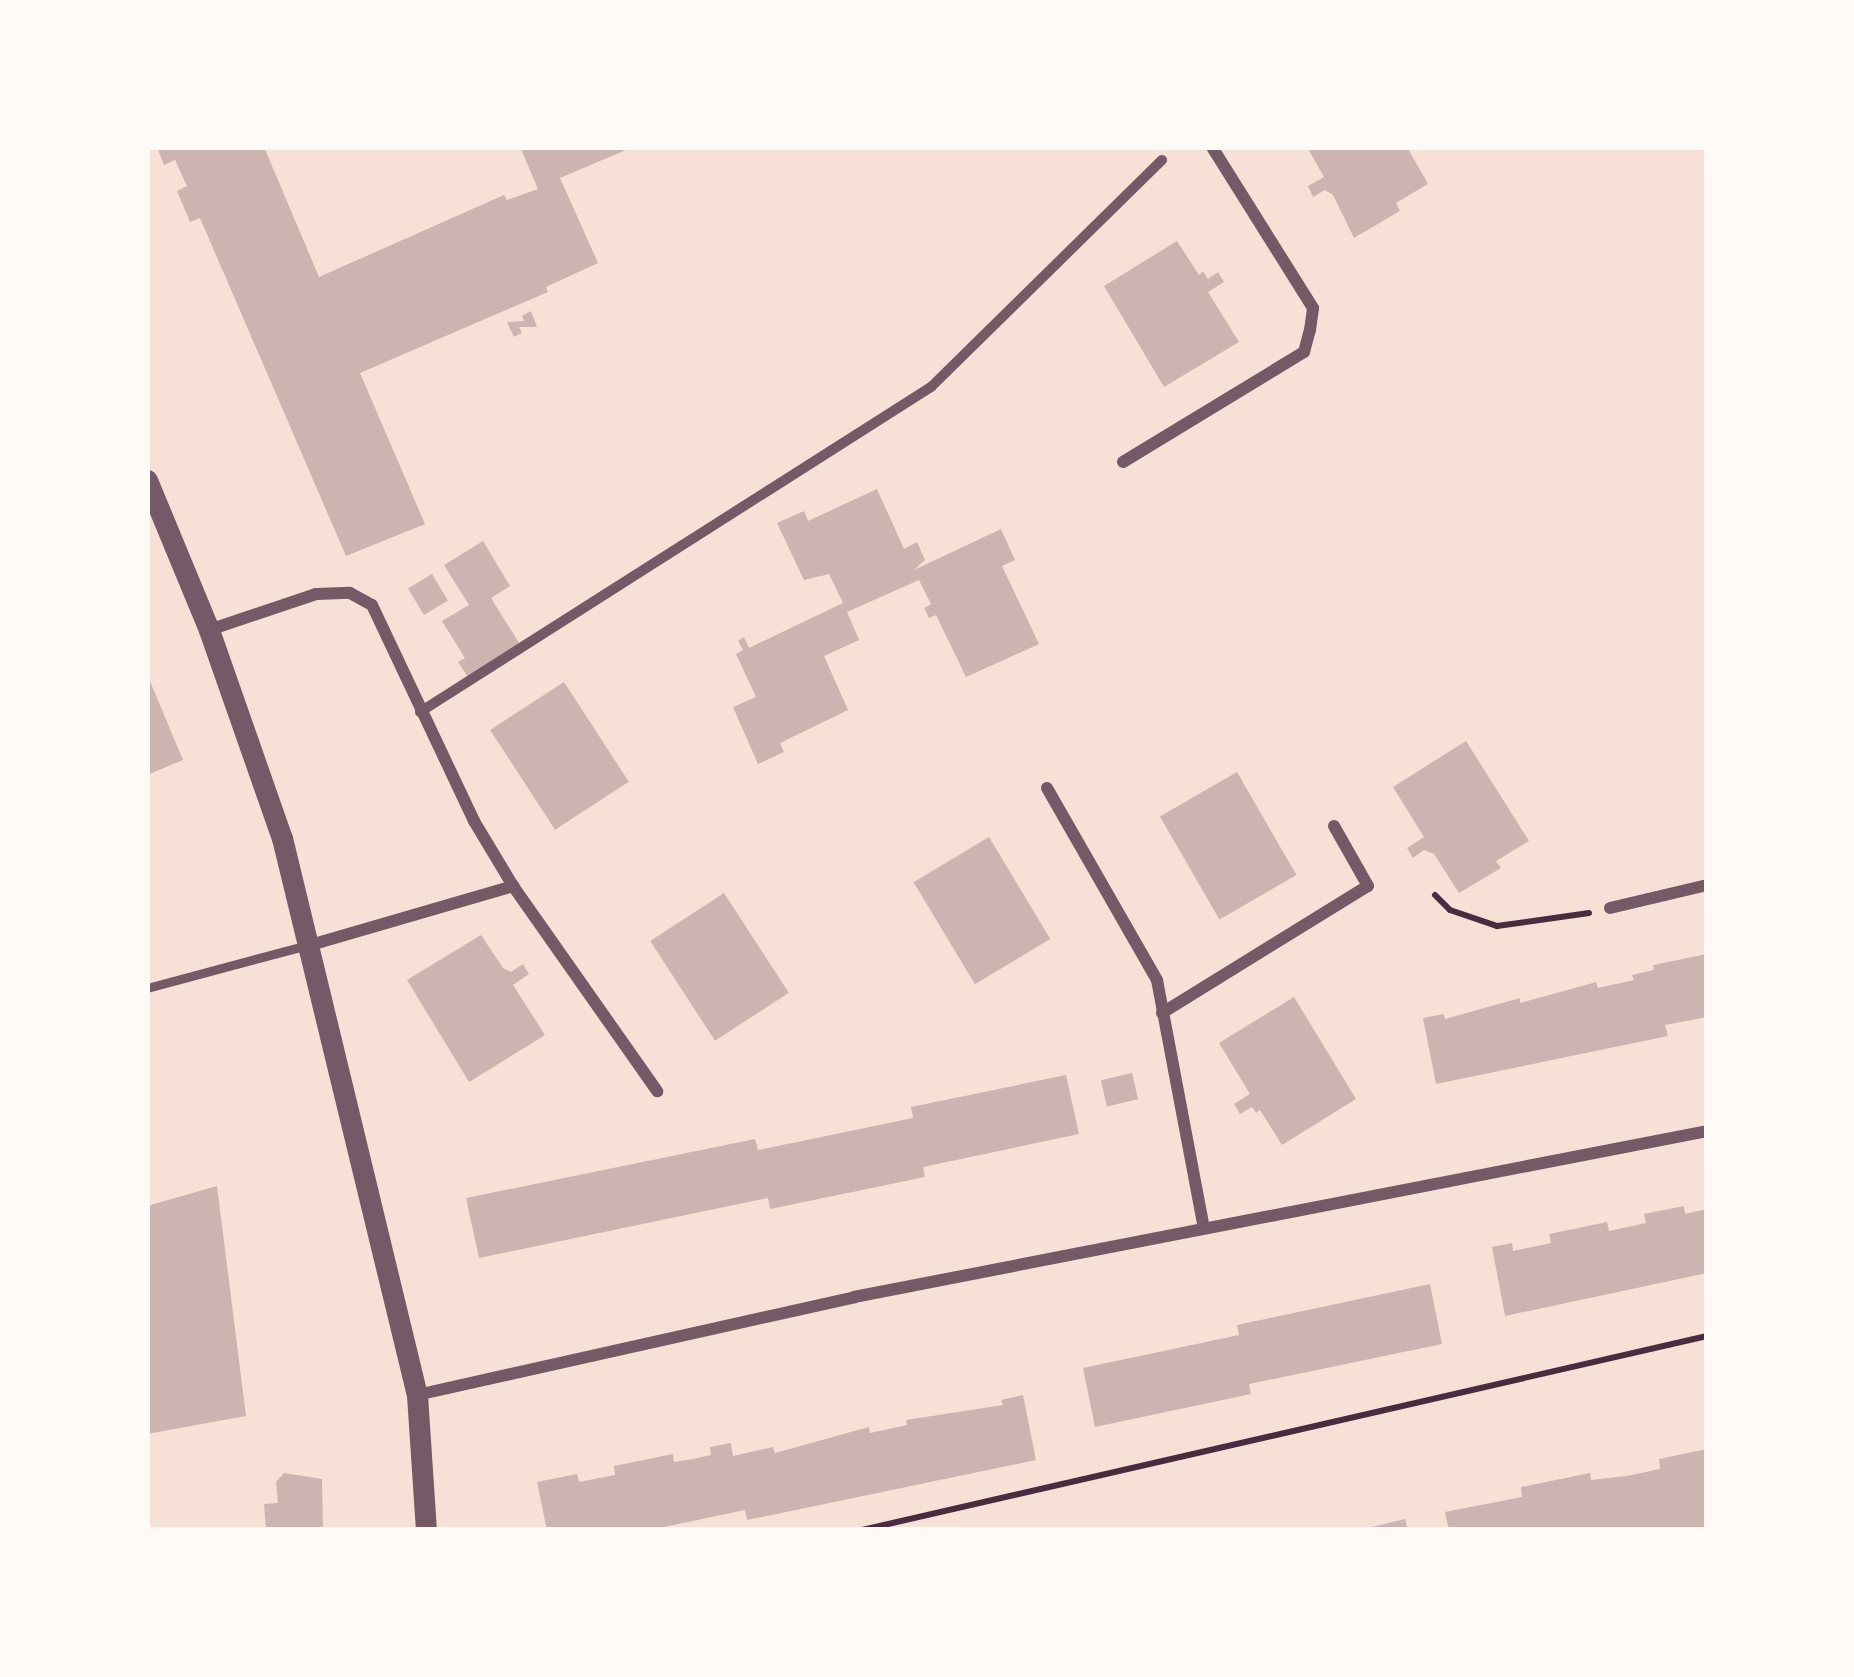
<!DOCTYPE html>
<html>
<head>
<meta charset="utf-8">
<style>
	body { margin:0 }
	#map { position:relative; width:1854px; height:1677px; overflow:hidden; background:#f7e1d7; font-family:Helvetica,sans-serif }
	div>[style] { position:absolute }
	.building>* { inset:0; background:#ccb4b1; transform-origin:0 0 }
	.path>* { height:6px; margin:-3px; padding:0 3px; transform-origin:3px; border-radius:3px; background:#4a2c40 }
	.service>* { height:9px; margin:-4.5px; padding:0 4.5px; transform-origin:4.5px; border-radius:4.5px; background:#755966 }
	.pedestrian>* { height:10px; margin:-5px; padding:0 5px; transform-origin:5px; border-radius:5px; background:#755966 }
	.minor>* { height:12px; margin:-6px; padding:0 6px; transform-origin:6px; border-radius:6px; background:#755966 }
	.tertiary>* { height:21px; margin:-10.5px; padding:0 10.5px; transform-origin:10.5px; border-radius:10.5px; background:#755966 }
	span { translate:-50% -50%; white-space:nowrap; text-align:center; line-height:1.15; -webkit-text-stroke:9px #fffaf5; paint-order:stroke }
	.frame { position:absolute; inset:0; border:150px solid #fffaf5; pointer-events:none }
</style>
</head>
<body>
<div id="map">
	<div class="building">
		<div style="clip-path:polygon(157px 147px,264px 147px,319px 277px,504px 195px,507px 200px,538px 189px,520px 147px,633px 147px,560px 178px,598px 263px,546px 287px,548px 292px,360px 373px,425px 524px,346px 556px,200px 218px,190px 222px,177px 191px,187px 186px,175px 160px,164px 165px)"></div>
		<div style="clip-path:polygon(1307px 147px,1407px 147px,1428px 184px,1396px 203px,1400px 211px,1354px 238px,1333px 195px,1325px 190px,1313px 197px,1308px 186px,1324px 177px)"></div>
		<div style="clip-path:polygon(1177px 241px,1199px 275px,1203px 271px,1208px 279px,1218px 272px,1224px 282px,1208px 292px,1239px 342px,1164px 387px,1104px 286px)"></div>
		<div style="clip-path:polygon(531px 311px,537px 327px,519px 327px,522px 333px,514px 337px,507px 322px,524px 321px,522px 316px)"></div>
		<div style="clip-path:polygon(877px 489px,904px 549px,917px 542px,925px 560px,914px 570px,1001px 529px,1015px 560px,1002px 566px,1039px 644px,966px 677px,936px 615px,929px 618px,924px 608px,931px 604px,919px 580px,847px 612px,859px 640px,824px 656px,848px 710px,780px 743px,784px 752px,758px 764px,733px 707px,756px 697px,736px 654px,743px 650px,738px 641px,744px 637px,749px 648px,843px 603px,829px 574px,804px 580px,777px 523px,804px 511px,808px 521px)"></div>
		<div style="clip-path:polygon(483px 541px,510px 586px,491px 598px,521px 646px,469px 679px,458px 662px,465px 658px,442px 621px,469px 605px,444px 565px)"></div>
		<div style="left:432px;top:574px;width:31px;height:28px;rotate:59deg"></div>
		<div style="clip-path:polygon(147px 674px,183px 760px,147px 775px)"></div>
		<div style="left:564px;top:682px;width:119px;height:88px;rotate:57deg"></div>
		<div style="clip-path:polygon(1466px 741px,1529px 841px,1496px 861px,1501px 868px,1459px 893px,1434px 854px,1424px 850px,1413px 858px,1407px 848px,1424px 837px,1393px 787px)"></div>
		<div style="left:1237px;top:772px;width:119px;height:89px;rotate:60deg"></div>
		<div style="left:989px;top:837px;width:119px;height:88px;rotate:59deg"></div>
		<div style="left:724px;top:893px;width:119px;height:88px;rotate:57deg"></div>
		<div style="clip-path:polygon(481px 935px,503px 968px,511px 972px,523px 964px,529px 974px,513px 985px,545px 1035px,469px 1082px,407px 980px)"></div>
		<div style="clip-path:polygon(1707px 954px,1707px 1017px,1665px 1025px,1668px 1036px,1436px 1084px,1423px 1018px,1444px 1014px,1445px 1019px,1520px 998px,1520px 1003px,1596px 982px,1598px 988px,1634px 980px,1632px 975px,1654px 970px,1653px 965px)"></div>
		<div style="clip-path:polygon(1294px 997px,1356px 1099px,1282px 1145px,1260px 1110px,1256px 1113px,1252px 1107px,1240px 1114px,1234px 1104px,1250px 1094px,1219px 1043px)"></div>
		<div style="left:1132px;top:1073px;width:27px;height:32px;rotate:77deg"></div>
		<div style="clip-path:polygon(1066px 1075px,1079px 1134px,923px 1167px,925px 1177px,770px 1209px,768px 1198px,479px 1258px,466px 1198px,755px 1139px,758px 1150px,913px 1118px,911px 1107px)"></div>
		<div style="clip-path:polygon(217px 1186px,246px 1416px,147px 1434px,147px 1206px)"></div>
		<div style="clip-path:polygon(1684px 1206px,1685px 1214px,1707px 1209px,1707px 1273px,1505px 1316px,1492px 1247px,1512px 1243px,1513px 1251px,1551px 1243px,1549px 1234px,1607px 1222px,1609px 1231px,1646px 1223px,1644px 1214px)"></div>
		<div style="clip-path:polygon(1430px 1284px,1442px 1344px,1249px 1384px,1251px 1394px,1095px 1427px,1083px 1368px,1239px 1335px,1237px 1325px)"></div>
		<div style="clip-path:polygon(1023px 1395px,1036px 1460px,747px 1520px,745px 1510px,650px 1530px,547px 1530px,537px 1482px,577px 1474px,579px 1482px,615px 1475px,614px 1466px,673px 1454px,674px 1462px,693px 1459px,711px 1455px,710px 1447px,731px 1443px,733px 1456px,773px 1447px,775px 1453px,869px 1427px,870px 1433px,907px 1425px,906px 1420px,1003px 1405px,1001px 1400px)"></div>
		<div style="clip-path:polygon(1707px 1449px,1707px 1530px,1449px 1530px,1445px 1512px,1522px 1497px,1521px 1487px,1590px 1473px,1591px 1480px,1627px 1476px,1660px 1469px,1659px 1459px)"></div>
		<div style="clip-path:polygon(284px 1473px,322px 1479px,323px 1530px,266px 1530px,264px 1504px,278px 1503px,276px 1482px)"></div>
		<div style="clip-path:polygon(1405px 1519px,1408px 1530px,1368px 1530px,1368px 1528px)"></div>
	</div>
	<div class="path">
		<div style="left:1435px;top:895px;width:21px;rotate:45deg"></div>
		<div style="left:1450px;top:910px;width:50px;rotate:18.8deg"></div>
		<div style="left:1497px;top:926px;width:93px;rotate:-8deg"></div>
		<div style="left:862px;top:1530px;width:867px;rotate:-12.93deg"></div>
	</div>
	<div class="service">
		<div style="left:147px;top:988px;width:163px;rotate:-15deg"></div>
	</div>
	<div class="pedestrian">
		<div style="left:420px;top:712px;width:606px;rotate:-32.46deg"></div>
		<div style="left:931px;top:387px;width:324px;rotate:-44.5deg"></div>
	</div>
	<div class="minor">
		<div style="left:1123px;top:462px;width:212px;rotate:-31.3deg"></div>
		<div style="left:1304px;top:352px;width:23px;rotate:-75deg"></div>
		<div style="left:1310px;top:330px;width:22px;rotate:-82deg"></div>
		<div style="left:1313px;top:308px;width:190px;rotate:-122.1deg"></div>
		<div style="left:209px;top:630px;width:113px;rotate:-18.6deg"></div>
		<div style="left:316px;top:594px;width:34px;rotate:-2deg"></div>
		<div style="left:350px;top:593px;width:25px;rotate:29deg"></div>
		<div style="left:372px;top:605px;width:239px;rotate:64.7deg"></div>
		<div style="left:474px;top:821px;width:76px;rotate:59deg"></div>
		<div style="left:513px;top:886px;width:251px;rotate:54.9deg"></div>
		<div style="left:1047px;top:788px;width:221px;rotate:60.2deg"></div>
		<div style="left:1157px;top:980px;width:252px;rotate:79.3deg"></div>
		<div style="left:1610px;top:908px;width:100px;rotate:-13.3deg"></div>
		<div style="left:307px;top:946px;width:215px;rotate:-16.2deg"></div>
		<div style="left:1162px;top:1013px;width:242px;rotate:-31.7deg"></div>
		<div style="left:1368px;top:886px;width:69px;rotate:-119.5deg"></div>
		<div style="left:417px;top:1395px;width:448px;rotate:-12.6deg"></div>
		<div style="left:854px;top:1297px;width:869px;rotate:-11.01deg"></div>
	</div>
	<div class="tertiary">
		<div style="left:147px;top:480px;width:162px;rotate:67.5deg"></div>
		<div style="left:209px;top:630px;width:220px;rotate:70.7deg"></div>
		<div style="left:282px;top:838px;width:573px;rotate:76.38deg"></div>
		<div style="left:417px;top:1395px;width:135px;rotate:86.2deg"></div>
	</div>
	<div class="frame"></div>
</div>
</body>
</html>
